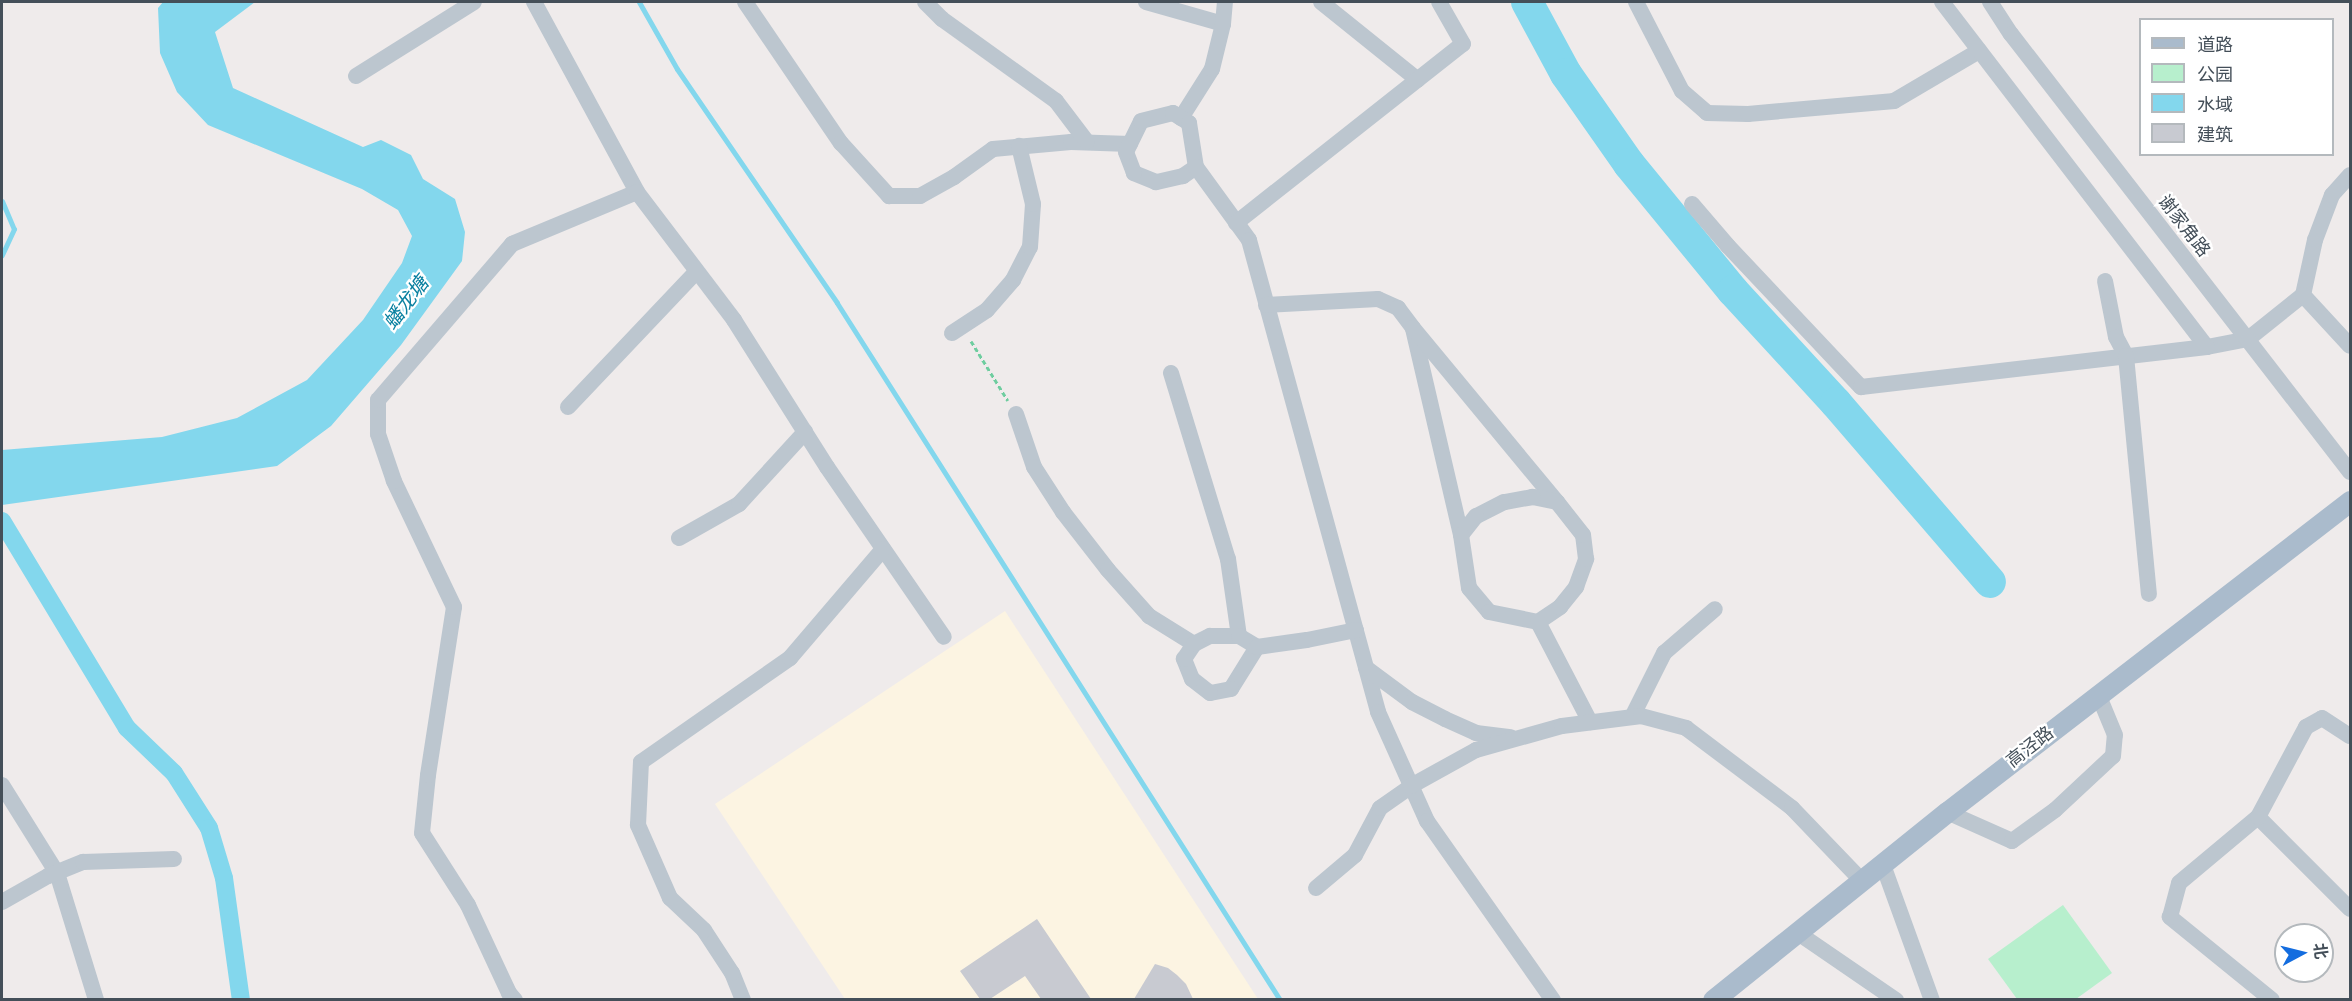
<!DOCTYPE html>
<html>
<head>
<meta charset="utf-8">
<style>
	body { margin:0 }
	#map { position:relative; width:2352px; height:1001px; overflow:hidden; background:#efebeb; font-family:Figtree,"Noto Sans SC",sans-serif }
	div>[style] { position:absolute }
	.commercial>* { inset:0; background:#fcf4e2 }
	.green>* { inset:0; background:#b7efcd }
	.water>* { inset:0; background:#83d7ed }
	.stream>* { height:5px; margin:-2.5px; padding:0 2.5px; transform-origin:2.5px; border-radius:2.5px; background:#83d7ed }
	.canal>* { height:18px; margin:-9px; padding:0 9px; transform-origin:9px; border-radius:9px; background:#83d7ed }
	.river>* { height:32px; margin:-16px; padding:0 16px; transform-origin:16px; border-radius:16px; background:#83d7ed }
	.building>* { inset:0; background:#c8cad1 }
	.path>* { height:3px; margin-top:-1.5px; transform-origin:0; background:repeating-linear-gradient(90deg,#6ecd9f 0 4.5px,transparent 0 7.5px) }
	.minor>* { height:16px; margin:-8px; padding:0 8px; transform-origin:8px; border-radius:8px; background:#bcc6cf }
	.major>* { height:21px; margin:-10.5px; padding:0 10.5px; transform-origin:10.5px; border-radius:10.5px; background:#abc }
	span { translate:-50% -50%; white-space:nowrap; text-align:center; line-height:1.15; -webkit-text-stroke:4.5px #fff; paint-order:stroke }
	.street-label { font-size:18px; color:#444f59 }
	.water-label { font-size:20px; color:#0980a0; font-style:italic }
	.frame { position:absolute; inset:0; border:3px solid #444f59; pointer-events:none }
	.legend { position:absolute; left:2139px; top:18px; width:195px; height:138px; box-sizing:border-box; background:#fff; border:2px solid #b4b9bd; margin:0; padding:8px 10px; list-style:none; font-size:18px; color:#444f59 }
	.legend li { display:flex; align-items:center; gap:12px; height:30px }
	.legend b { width:30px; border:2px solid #b4b9bd }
	.north { position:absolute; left:2274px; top:923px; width:60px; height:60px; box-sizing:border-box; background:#fff; border:2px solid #b4b9bd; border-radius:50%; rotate:83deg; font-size:16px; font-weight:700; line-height:24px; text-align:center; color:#444f59 }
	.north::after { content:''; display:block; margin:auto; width:21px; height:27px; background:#146ddf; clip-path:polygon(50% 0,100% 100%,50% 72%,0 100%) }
</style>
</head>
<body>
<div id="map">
	<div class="commercial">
		<div style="clip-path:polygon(1005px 611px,1258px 999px,845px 999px,715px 804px)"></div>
	</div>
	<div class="green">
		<div style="clip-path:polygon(2063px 905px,2112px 973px,2076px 999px,2017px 999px,1988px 959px)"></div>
	</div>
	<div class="water">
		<div style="clip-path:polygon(163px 2px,255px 2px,215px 32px,233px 88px,363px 147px,381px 140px,411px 155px,423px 179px,455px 199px,465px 232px,462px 261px,401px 345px,331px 426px,277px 466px,2px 505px,2px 450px,162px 437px,237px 418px,307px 380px,363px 320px,402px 263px,412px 236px,398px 210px,362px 189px,208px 125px,177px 92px,160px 53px,158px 8px)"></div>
	</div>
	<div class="stream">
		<div style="left:639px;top:2px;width:77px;rotate:60.4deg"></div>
		<div style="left:677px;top:69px;width:283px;rotate:55.6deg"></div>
		<div style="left:837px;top:303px;width:826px;rotate:57.56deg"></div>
		<div style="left:2px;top:201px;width:30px;rotate:67deg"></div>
		<div style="left:14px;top:229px;width:29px;rotate:115deg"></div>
	</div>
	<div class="canal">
		<div style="left:2px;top:521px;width:242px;rotate:58.9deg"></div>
		<div style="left:127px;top:728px;width:65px;rotate:43.8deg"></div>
		<div style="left:174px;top:773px;width:65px;rotate:57.5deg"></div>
		<div style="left:209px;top:828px;width:52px;rotate:73.3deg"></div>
		<div style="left:224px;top:878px;width:123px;rotate:82.1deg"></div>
	</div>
	<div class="river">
		<div style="left:1527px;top:2px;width:82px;rotate:61.6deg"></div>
		<div style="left:1566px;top:74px;width:110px;rotate:55deg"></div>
		<div style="left:1629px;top:164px;width:164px;rotate:50.7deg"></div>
		<div style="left:1733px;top:291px;width:152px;rotate:47.4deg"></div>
		<div style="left:1836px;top:403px;width:236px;rotate:49.3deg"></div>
	</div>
	<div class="building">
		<div style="clip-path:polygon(1037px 919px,1091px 999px,1041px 999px,1025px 976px,990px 999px,980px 999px,960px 971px)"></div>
		<div style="clip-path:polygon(1155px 964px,1168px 968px,1177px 975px,1186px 984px,1193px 999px,1134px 999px)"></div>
	</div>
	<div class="path">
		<div style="left:971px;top:341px;width:70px;rotate:58.3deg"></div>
	</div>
	<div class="minor">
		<div style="left:534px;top:2px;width:216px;rotate:61.5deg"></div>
		<div style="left:745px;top:2px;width:171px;rotate:55.8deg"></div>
		<div style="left:841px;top:143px;width:72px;rotate:47.8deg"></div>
		<div style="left:889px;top:196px;width:31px"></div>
		<div style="left:920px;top:196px;width:39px;rotate:-29deg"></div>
		<div style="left:954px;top:177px;width:48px;rotate:-35.7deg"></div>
		<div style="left:993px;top:149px;width:78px;rotate:-5.1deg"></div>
		<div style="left:1071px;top:142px;width:59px;rotate:1.9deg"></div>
		<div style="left:925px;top:2px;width:24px;rotate:45deg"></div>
		<div style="left:942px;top:19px;width:140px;rotate:35.7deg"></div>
		<div style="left:1056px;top:101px;width:51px;rotate:52.9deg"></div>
		<div style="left:1146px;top:2px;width:80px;rotate:15.9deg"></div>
		<div style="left:1321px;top:2px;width:124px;rotate:38.8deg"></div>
		<div style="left:1636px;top:2px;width:100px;rotate:62.7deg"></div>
		<div style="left:1682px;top:91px;width:33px;rotate:41deg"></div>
		<div style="left:1707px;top:113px;width:41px;rotate:1.4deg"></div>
		<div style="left:1748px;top:114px;width:147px;rotate:-5.1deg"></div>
		<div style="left:1894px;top:101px;width:99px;rotate:-30.5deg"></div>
		<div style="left:1942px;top:2px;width:435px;rotate:52.5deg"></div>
		<div style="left:2207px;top:347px;width:42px;rotate:-11deg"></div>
		<div style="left:2248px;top:339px;width:70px;rotate:-38.7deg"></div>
		<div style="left:2303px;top:295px;width:56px;rotate:-77.7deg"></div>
		<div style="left:2315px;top:240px;width:48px;rotate:-69.3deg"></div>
		<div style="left:2332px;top:195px;width:27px;rotate:-48deg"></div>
		<div style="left:1990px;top:2px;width:38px;rotate:57deg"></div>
		<div style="left:2011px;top:34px;width:554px;rotate:52.26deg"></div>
		<div style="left:356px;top:76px;width:139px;rotate:-32.1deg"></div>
		<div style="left:1181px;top:118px;width:58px;rotate:-57.7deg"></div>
		<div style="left:1212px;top:69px;width:46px;rotate:-76.3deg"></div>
		<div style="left:1223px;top:24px;width:22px;rotate:-85deg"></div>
		<div style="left:1196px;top:167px;width:16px;rotate:145deg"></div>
		<div style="left:1183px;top:176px;width:28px;rotate:167deg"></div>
		<div style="left:1156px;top:182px;width:24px;rotate:-158deg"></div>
		<div style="left:1134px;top:173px;width:22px;rotate:-111deg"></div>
		<div style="left:1126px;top:152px;width:34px;rotate:-64deg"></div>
		<div style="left:1141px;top:121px;width:33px;rotate:-14deg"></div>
		<div style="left:1173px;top:113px;width:19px;rotate:32deg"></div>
		<div style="left:1189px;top:123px;width:45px;rotate:81deg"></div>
		<div style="left:1196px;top:167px;width:90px;rotate:54deg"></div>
		<div style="left:1249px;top:240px;width:489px;rotate:74.7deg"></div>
		<div style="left:1378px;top:712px;width:120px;rotate:65.8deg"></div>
		<div style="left:1427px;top:821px;width:219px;rotate:54.9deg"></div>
		<div style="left:1692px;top:204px;width:55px;rotate:49.4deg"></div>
		<div style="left:1728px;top:246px;width:194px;rotate:46.7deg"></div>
		<div style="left:1861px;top:387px;width:348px;rotate:-6.6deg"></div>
		<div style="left:1236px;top:223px;width:289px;rotate:-38.3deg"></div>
		<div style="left:1463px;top:44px;width:48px;rotate:-119.7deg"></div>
		<div style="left:2105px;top:281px;width:57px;rotate:78.9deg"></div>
		<div style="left:2116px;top:337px;width:21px;rotate:62deg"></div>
		<div style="left:2126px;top:356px;width:239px;rotate:84.5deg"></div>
		<div style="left:2303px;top:295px;width:69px;rotate:47.3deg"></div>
		<div style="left:1266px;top:305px;width:112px;rotate:-3.1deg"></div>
		<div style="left:1378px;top:299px;width:22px;rotate:24deg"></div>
		<div style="left:1398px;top:308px;width:25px;rotate:53deg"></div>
		<div style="left:952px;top:333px;width:42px;rotate:-33.3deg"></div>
		<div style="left:987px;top:310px;width:40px;rotate:-49deg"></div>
		<div style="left:1013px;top:280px;width:37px;rotate:-63deg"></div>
		<div style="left:1030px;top:247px;width:43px;rotate:-86deg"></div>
		<div style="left:1033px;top:204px;width:60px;rotate:-103.6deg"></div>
		<div style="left:1171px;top:373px;width:195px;rotate:73deg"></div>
		<div style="left:1228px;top:559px;width:78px;rotate:81.9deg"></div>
		<div style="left:568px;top:407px;width:187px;rotate:-46.5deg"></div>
		<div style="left:1016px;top:414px;width:56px;rotate:71.2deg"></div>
		<div style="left:1034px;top:467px;width:54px;rotate:57.2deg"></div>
		<div style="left:1063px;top:512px;width:73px;rotate:52.2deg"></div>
		<div style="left:1108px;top:570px;width:62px;rotate:48.3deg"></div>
		<div style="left:1149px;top:616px;width:53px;rotate:31.9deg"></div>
		<div style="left:1461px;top:535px;width:212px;rotate:-103.1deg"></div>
		<div style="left:1413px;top:328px;width:226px;rotate:50.4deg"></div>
		<div style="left:679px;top:538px;width:69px;rotate:-29.5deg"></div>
		<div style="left:739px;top:504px;width:98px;rotate:-47.5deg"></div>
		<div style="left:1538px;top:622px;width:27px;rotate:-34deg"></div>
		<div style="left:1560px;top:607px;width:26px;rotate:-51deg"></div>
		<div style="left:1576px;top:587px;width:30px;rotate:-70deg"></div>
		<div style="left:1586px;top:559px;width:24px;rotate:-97deg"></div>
		<div style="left:1583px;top:535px;width:42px;rotate:-128.2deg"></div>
		<div style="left:1557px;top:502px;width:25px;rotate:-168deg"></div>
		<div style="left:1533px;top:497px;width:29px;rotate:170deg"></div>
		<div style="left:1504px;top:502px;width:31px;rotate:153deg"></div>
		<div style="left:1476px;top:516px;width:24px;rotate:128deg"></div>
		<div style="left:1461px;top:535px;width:54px;rotate:81.4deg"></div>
		<div style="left:1469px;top:588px;width:31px;rotate:50deg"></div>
		<div style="left:1489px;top:612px;width:50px;rotate:11.5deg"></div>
		<div style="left:1538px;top:622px;width:113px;rotate:62.5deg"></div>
		<div style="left:1257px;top:647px;width:49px;rotate:121.8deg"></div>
		<div style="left:1231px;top:689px;width:21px;rotate:169deg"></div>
		<div style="left:1210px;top:693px;width:23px;rotate:-142deg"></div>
		<div style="left:1192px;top:679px;width:22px;rotate:-112deg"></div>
		<div style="left:1184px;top:659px;width:18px;rotate:-56deg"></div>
		<div style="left:1194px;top:644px;width:18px;rotate:-27deg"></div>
		<div style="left:1210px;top:636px;width:29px"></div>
		<div style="left:1239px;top:636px;width:21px;rotate:31deg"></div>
		<div style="left:1257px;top:647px;width:50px;rotate:-8deg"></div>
		<div style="left:1307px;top:640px;width:50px;rotate:-11.5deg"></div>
		<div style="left:1366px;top:668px;width:57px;rotate:36.5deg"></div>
		<div style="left:1412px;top:702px;width:37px;rotate:27deg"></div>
		<div style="left:1445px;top:719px;width:34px;rotate:24deg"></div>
		<div style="left:1476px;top:733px;width:35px;rotate:7deg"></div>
		<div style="left:1632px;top:717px;width:72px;rotate:-63.4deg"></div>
		<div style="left:1664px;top:653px;width:67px;rotate:-40.8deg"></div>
		<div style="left:2px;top:785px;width:104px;rotate:58deg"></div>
		<div style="left:57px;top:873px;width:133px;rotate:72.9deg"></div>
		<div style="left:1947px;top:812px;width:71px;rotate:24deg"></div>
		<div style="left:2012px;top:841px;width:53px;rotate:-35.8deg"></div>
		<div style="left:2055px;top:810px;width:79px;rotate:-43deg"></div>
		<div style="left:2113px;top:756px;width:21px;rotate:-85deg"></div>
		<div style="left:2115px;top:735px;width:44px;rotate:-112.5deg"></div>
		<div style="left:2258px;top:817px;width:130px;rotate:45deg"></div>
		<div style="left:1883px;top:865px;width:144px;rotate:70.1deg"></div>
		<div style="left:1316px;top:888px;width:51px;rotate:-40.2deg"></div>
		<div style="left:1355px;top:855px;width:53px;rotate:-62deg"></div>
		<div style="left:1380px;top:808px;width:38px;rotate:-35deg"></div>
		<div style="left:1411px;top:786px;width:74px;rotate:-29deg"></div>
		<div style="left:1476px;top:750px;width:89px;rotate:-15.6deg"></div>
		<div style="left:1562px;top:726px;width:80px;rotate:-7.2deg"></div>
		<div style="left:1641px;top:716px;width:47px;rotate:14.9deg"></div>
		<div style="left:1686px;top:728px;width:133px;rotate:37deg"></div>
		<div style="left:1792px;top:808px;width:101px;rotate:46.2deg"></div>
		<div style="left:2px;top:902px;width:53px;rotate:-29.5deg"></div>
		<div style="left:48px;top:876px;width:38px;rotate:-22deg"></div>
		<div style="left:83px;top:862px;width:91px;rotate:-1.9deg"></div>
		<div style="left:1798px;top:933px;width:119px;rotate:34.4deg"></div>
		<div style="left:515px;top:1000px;width:9px;rotate:-131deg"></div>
		<div style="left:509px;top:993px;width:97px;rotate:-115deg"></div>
		<div style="left:468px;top:905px;width:85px;rotate:-122.6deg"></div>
		<div style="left:422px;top:833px;width:58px;rotate:-84.1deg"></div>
		<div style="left:428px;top:775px;width:170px;rotate:-81.2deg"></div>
		<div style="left:454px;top:607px;width:140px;rotate:-115.5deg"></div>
		<div style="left:394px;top:481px;width:50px;rotate:-108.8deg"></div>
		<div style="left:378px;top:434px;width:34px;rotate:-90deg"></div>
		<div style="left:378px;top:400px;width:206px;rotate:-49.3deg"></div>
		<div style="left:512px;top:244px;width:135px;rotate:-22.6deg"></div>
		<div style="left:637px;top:192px;width:161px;rotate:52.8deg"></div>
		<div style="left:734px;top:320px;width:174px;rotate:57.7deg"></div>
		<div style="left:827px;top:467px;width:206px;rotate:55.5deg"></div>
		<div style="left:743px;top:1000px;width:29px;rotate:-112deg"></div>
		<div style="left:732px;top:973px;width:51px;rotate:-123.1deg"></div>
		<div style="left:704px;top:930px;width:47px;rotate:-136.7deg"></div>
		<div style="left:670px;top:898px;width:80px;rotate:-113.7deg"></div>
		<div style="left:638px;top:825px;width:63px;rotate:-87.3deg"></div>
		<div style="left:641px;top:762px;width:182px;rotate:-34.9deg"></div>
		<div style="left:790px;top:658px;width:143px;rotate:-49.5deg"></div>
		<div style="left:2272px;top:1000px;width:132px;rotate:-140.9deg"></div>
		<div style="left:2170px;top:917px;width:35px;rotate:-75deg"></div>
		<div style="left:2179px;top:883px;width:103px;rotate:-39.9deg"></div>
		<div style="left:2258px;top:817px;width:102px;rotate:-61.9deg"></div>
		<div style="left:2306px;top:727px;width:18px;rotate:-29deg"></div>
		<div style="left:2322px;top:718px;width:33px;rotate:33deg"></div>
	</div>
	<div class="major">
		<div style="left:1713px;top:1000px;width:300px;rotate:-38.8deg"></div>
		<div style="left:1947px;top:812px;width:509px;rotate:-37.66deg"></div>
	</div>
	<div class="street-label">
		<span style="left:2184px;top:226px;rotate:52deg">谢家角路</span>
		<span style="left:2030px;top:747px;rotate:-38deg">高泾路</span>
	</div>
	<div class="water-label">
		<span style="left:406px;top:303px;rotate:-53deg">蟠龙塘</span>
	</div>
	<div class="frame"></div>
	<ul class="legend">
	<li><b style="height:8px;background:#abc"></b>道路</li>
	<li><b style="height:16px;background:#b7efcd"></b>公园</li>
	<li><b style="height:16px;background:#83d7ed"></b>水域</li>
	<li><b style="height:16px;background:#c8cad1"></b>建筑</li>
	</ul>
	<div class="north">北</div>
</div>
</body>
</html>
